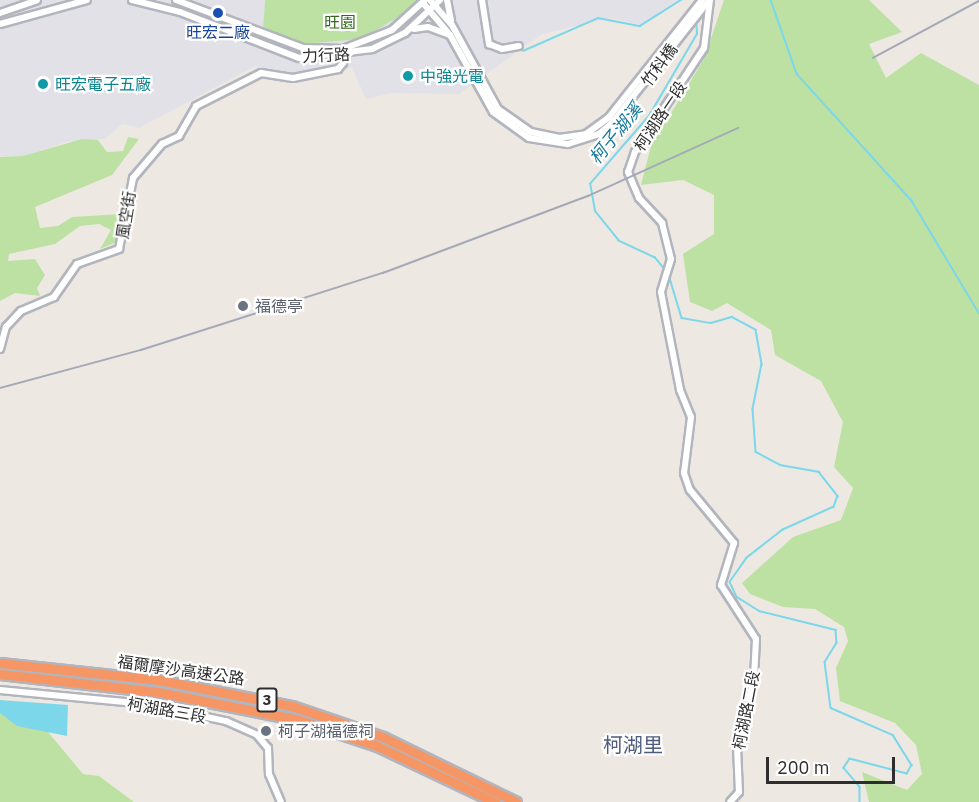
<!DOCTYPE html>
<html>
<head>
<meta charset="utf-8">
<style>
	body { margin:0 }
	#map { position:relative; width:979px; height:802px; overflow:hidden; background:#eee8e2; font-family:"IBM Plex Sans","Noto Sans TC",sans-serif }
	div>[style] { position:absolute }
	.industrial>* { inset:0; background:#e2e1e8 }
	.green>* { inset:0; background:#bde1a2 }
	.water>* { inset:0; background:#7bd7e9 }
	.stream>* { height:1.5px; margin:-0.75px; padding:0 0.75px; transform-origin:0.75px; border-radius:0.75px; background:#7bd7e9 }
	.roads { filter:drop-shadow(2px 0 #b2b5bd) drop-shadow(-2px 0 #b2b5bd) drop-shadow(0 2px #b2b5bd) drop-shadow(0 -2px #b2b5bd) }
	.minor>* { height:6px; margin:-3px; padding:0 3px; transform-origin:3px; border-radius:3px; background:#fff }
	.highway>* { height:9px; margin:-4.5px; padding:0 4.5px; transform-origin:4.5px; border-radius:4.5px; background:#f69665 }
	.rail>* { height:1.5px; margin:-0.75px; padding:0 0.75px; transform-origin:0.75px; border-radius:0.75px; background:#a4a9b7 }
	.dots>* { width:16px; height:16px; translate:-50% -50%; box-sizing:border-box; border:3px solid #fff; border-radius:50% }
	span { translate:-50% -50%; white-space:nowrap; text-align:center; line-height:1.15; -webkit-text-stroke:4.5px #fff; paint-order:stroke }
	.shield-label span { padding:2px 4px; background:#fff; border:2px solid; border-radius:4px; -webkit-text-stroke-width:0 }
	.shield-label { font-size:15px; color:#2e2e2e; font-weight:700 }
	.park-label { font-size:16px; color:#36691f }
	.transit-label { font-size:16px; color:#164399 }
	.street-label { font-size:16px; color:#2e2e2e }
	.culture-label { font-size:16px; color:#0d838f }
	.left { translate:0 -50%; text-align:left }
	.worship-label { font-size:16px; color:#5b616d }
	.water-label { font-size:18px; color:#157a9b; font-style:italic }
	.quarter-label { font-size:20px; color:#505c7d }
	.scale { position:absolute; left:766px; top:757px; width:129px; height:27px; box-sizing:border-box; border:3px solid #2e2e2e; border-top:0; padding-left:8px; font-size:18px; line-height:21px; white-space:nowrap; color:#2e2e2e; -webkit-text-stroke:4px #fff; paint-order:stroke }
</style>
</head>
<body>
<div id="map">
	<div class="industrial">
		<div style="clip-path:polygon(0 0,678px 0,641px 25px,611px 18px,542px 34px,459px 94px,392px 93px,366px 99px,352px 68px,298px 79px,255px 66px,139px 128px,122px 124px,105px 139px,66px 142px,23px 157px,0 156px)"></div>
	</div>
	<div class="green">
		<div style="clip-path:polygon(265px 0,416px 0,407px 12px,361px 39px,303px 44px,263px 31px)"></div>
		<div style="clip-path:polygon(724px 0,869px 0,902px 32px,869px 44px,886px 78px,921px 53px,979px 85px,979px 802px,869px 802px,862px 772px,907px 790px,922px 774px,916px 745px,895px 723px,840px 701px,836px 668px,848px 641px,844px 627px,815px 609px,783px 607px,750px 594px,742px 583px,793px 537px,841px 520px,853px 488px,834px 467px,843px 422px,821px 381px,775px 355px,771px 330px,727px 303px,712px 311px,690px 302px,683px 254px,714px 234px,714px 195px,683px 180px,641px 185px,651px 146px,704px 59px)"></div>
		<div style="clip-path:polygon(128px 137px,139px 139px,112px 175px,35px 207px,40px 228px,58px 226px,72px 217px,121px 214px,124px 239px,100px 249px,111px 230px,99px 224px,80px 226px,55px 244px,9px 254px,8px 261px,35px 259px,45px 275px,37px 288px,40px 296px,15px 293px,0 301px,0 157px,23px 156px,82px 139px,98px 140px,107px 152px,123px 151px)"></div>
		<div style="clip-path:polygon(0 711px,48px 732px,83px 774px,99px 776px,134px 802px,0 802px)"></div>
	</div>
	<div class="water">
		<div style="clip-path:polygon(0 700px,68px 705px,67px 736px,17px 726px,0 713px)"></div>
	</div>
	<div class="stream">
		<div style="left:771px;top:0;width:78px;rotate:70.6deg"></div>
		<div style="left:797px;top:74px;width:171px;rotate:47.8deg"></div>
		<div style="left:912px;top:201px;width:131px;rotate:59.1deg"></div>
		<div style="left:523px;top:51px;width:82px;rotate:-23.7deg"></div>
		<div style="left:598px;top:18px;width:43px;rotate:10.8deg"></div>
		<div style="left:640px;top:26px;width:49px;rotate:-32.4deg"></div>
		<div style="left:664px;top:269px;width:14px;rotate:-129deg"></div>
		<div style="left:655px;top:258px;width:40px;rotate:-155deg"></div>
		<div style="left:619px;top:241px;width:38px;rotate:-129deg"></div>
		<div style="left:595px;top:211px;width:27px;rotate:-100deg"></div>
		<div style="left:590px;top:184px;width:90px;rotate:-49.1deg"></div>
		<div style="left:649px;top:116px;width:95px;rotate:-59.7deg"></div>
		<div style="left:697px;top:34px;width:15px;rotate:-94deg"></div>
		<div style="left:669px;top:275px;width:45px;rotate:73.2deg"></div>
		<div style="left:682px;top:318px;width:29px;rotate:10deg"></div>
		<div style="left:711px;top:323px;width:22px;rotate:-16deg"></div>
		<div style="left:732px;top:317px;width:27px;rotate:28deg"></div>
		<div style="left:756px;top:330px;width:35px;rotate:80deg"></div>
		<div style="left:762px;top:364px;width:46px;rotate:101.3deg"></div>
		<div style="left:753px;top:409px;width:43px;rotate:86deg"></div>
		<div style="left:756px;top:452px;width:27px;rotate:28deg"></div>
		<div style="left:780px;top:465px;width:40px;rotate:10deg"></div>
		<div style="left:819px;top:472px;width:31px;rotate:52deg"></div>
		<div style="left:838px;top:496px;width:12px;rotate:110deg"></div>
		<div style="left:834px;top:507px;width:56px;rotate:155.7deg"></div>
		<div style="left:783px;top:530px;width:46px;rotate:142.1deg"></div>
		<div style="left:747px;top:558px;width:29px;rotate:125deg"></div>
		<div style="left:730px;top:582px;width:17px;rotate:65deg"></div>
		<div style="left:737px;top:597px;width:26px;rotate:32deg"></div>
		<div style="left:759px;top:611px;width:79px;rotate:13.9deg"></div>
		<div style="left:836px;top:630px;width:13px;rotate:86deg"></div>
		<div style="left:837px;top:643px;width:22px;rotate:122deg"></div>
		<div style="left:825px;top:662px;width:46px;rotate:82.6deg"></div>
		<div style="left:831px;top:708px;width:68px;rotate:23.5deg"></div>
		<div style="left:893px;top:735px;width:36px;rotate:58deg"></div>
		<div style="left:912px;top:765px;width:10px;rotate:119deg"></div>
		<div style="left:907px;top:774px;width:59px;rotate:-165.3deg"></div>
		<div style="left:850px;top:759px;width:11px;rotate:124deg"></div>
		<div style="left:844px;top:768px;width:25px;rotate:50deg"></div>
		<div style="left:860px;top:787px;width:15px;rotate:90deg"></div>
	</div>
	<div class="roads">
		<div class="minor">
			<div style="left:132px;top:0;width:49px;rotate:14deg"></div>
			<div style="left:180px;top:12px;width:128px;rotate:21.1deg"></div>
			<div style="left:299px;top:58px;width:74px;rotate:-7deg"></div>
			<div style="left:372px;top:49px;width:37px;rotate:-26deg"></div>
			<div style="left:405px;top:33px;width:48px;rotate:-43.3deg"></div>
			<div style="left:176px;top:0;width:136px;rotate:20.7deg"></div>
			<div style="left:303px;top:48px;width:40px;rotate:1.4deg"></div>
			<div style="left:343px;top:49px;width:53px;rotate:-21.2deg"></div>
			<div style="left:392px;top:30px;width:45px;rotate:-42.3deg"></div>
			<div style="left:430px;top:0;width:33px;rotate:49deg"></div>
			<div style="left:452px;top:25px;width:96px;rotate:61.3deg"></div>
			<div style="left:498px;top:109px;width:40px;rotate:34.9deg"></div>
			<div style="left:531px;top:132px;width:29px;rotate:12deg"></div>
			<div style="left:559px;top:138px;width:27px;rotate:-8deg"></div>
			<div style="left:586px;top:134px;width:29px;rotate:-36deg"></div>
			<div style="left:609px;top:117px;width:149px;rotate:-51.5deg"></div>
			<div style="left:447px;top:0;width:21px;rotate:79deg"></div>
			<div style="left:482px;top:0;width:45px;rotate:81deg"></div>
			<div style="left:489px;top:44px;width:14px;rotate:21deg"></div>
			<div style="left:502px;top:49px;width:17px;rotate:-10deg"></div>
			<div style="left:710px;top:0;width:48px;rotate:97.1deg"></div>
			<div style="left:704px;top:48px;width:125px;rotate:123.6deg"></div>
			<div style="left:635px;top:152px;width:21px;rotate:109deg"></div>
			<div style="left:628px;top:172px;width:28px;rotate:67deg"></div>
			<div style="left:639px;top:198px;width:34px;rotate:47deg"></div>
			<div style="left:662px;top:223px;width:37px;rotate:76deg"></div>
			<div style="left:671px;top:259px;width:34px;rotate:107deg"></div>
			<div style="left:661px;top:292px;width:100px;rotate:79deg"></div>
			<div style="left:680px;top:390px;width:29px;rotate:68deg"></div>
			<div style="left:691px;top:417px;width:56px;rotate:97.1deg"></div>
			<div style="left:684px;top:473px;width:18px;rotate:71deg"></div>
			<div style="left:690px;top:490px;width:69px;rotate:50.3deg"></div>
			<div style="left:734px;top:543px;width:44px;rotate:107.2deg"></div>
			<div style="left:721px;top:585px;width:64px;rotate:57.1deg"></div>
			<div style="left:756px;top:639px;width:40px;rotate:92.9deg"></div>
			<div style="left:754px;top:679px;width:70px;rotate:104deg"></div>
			<div style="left:737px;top:747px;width:45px;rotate:87.5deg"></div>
			<div style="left:739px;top:792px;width:13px;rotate:132deg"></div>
			<div style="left:423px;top:3px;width:42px;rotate:49.8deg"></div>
			<div style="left:450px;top:35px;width:88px;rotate:60.8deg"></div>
			<div style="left:493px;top:112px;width:44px;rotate:35.8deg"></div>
			<div style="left:529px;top:138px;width:39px;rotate:9deg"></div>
			<div style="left:568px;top:144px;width:33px;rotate:-18deg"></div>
			<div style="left:599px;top:134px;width:17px;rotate:-40deg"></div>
			<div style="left:612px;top:123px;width:157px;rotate:-51.7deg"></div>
			<div style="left:0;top:13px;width:39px;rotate:-19deg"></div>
			<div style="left:0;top:24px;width:90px;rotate:-15.4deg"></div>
			<div style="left:414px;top:29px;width:14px;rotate:-8deg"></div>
			<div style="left:428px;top:27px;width:23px;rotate:20deg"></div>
			<div style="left:0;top:349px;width:23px;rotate:-75deg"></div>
			<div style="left:6px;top:327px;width:22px;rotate:-47deg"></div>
			<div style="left:21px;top:311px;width:36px;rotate:-23deg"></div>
			<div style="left:54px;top:297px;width:40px;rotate:-55.1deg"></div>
			<div style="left:77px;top:264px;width:45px;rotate:-19.7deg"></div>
			<div style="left:119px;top:249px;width:72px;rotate:-78.8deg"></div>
			<div style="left:133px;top:178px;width:45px;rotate:-49.5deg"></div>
			<div style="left:162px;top:144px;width:19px;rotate:-25deg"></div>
			<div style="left:179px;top:136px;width:34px;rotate:-60deg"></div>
			<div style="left:196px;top:106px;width:73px;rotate:-26.9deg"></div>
			<div style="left:261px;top:73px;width:32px;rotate:9deg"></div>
			<div style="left:293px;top:78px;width:46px;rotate:-11.3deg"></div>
			<div style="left:338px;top:69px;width:8px;rotate:-50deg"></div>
			<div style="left:343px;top:63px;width:14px;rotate:-90deg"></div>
			<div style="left:0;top:690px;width:146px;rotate:5.5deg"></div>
			<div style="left:145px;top:704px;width:83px;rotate:11.9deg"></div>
			<div style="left:226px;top:721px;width:34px;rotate:24deg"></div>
			<div style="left:257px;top:735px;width:17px;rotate:50deg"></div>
			<div style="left:268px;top:748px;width:26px;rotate:88deg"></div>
			<div style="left:269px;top:774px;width:30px;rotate:67deg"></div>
		</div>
		<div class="highway">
			<div style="left:0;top:663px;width:160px;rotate:6.1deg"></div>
			<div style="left:159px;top:680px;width:136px;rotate:11.1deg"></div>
			<div style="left:292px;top:706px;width:96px;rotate:18.8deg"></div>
			<div style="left:383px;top:737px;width:148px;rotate:26deg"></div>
			<div style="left:0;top:674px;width:159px;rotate:6.5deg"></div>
			<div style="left:158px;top:692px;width:144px;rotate:11.2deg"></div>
			<div style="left:299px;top:720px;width:82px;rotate:18.4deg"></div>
			<div style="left:377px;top:746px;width:131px;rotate:25.4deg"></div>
		</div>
	</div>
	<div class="rail">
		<div style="left:873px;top:58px;width:120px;rotate:-28.3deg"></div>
		<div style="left:0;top:388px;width:146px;rotate:-15.1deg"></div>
		<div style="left:141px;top:350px;width:254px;rotate:-17.7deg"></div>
		<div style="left:383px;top:273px;width:219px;rotate:-20.6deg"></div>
		<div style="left:588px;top:196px;width:165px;rotate:-24.4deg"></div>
	</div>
	<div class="dots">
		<div style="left:218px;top:13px;background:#1a4fb4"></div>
		<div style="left:408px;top:76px;background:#0f9aa8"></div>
		<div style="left:43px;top:84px;background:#0f9aa8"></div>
		<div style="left:243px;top:306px;background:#6b7280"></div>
		<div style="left:266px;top:731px;background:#6b7280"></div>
	</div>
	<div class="shield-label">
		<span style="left:267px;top:700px">3</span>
	</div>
	<div class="park-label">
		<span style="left:340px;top:22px">旺園</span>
	</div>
	<div class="transit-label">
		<span style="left:218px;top:32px">旺宏二廠</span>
	</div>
	<div class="street-label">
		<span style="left:326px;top:55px;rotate:-3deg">力行路</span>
		<span style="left:659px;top:65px;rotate:-53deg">竹科橋</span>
		<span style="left:660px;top:116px;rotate:-56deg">柯湖路一段</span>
		<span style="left:126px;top:215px;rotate:-81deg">風空街</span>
		<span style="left:181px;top:670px;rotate:8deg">福爾摩沙高速公路</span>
		<span style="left:167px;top:710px;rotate:10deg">柯湖路三段</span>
		<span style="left:746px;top:710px;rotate:-79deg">柯湖路二段</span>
	</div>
	<div class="culture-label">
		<span class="left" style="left:420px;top:76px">中強光電</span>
		<span class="left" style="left:55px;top:84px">旺宏電子五廠</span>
	</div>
	<div class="worship-label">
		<span class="left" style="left:255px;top:306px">福德亭</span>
		<span class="left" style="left:278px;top:731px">柯子湖福德祠</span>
	</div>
	<div class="water-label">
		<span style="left:616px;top:134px;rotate:-51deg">柯子湖溪</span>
	</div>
	<div class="quarter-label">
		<span style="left:633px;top:744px">柯湖里</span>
	</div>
	<div class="scale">200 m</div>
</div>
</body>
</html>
